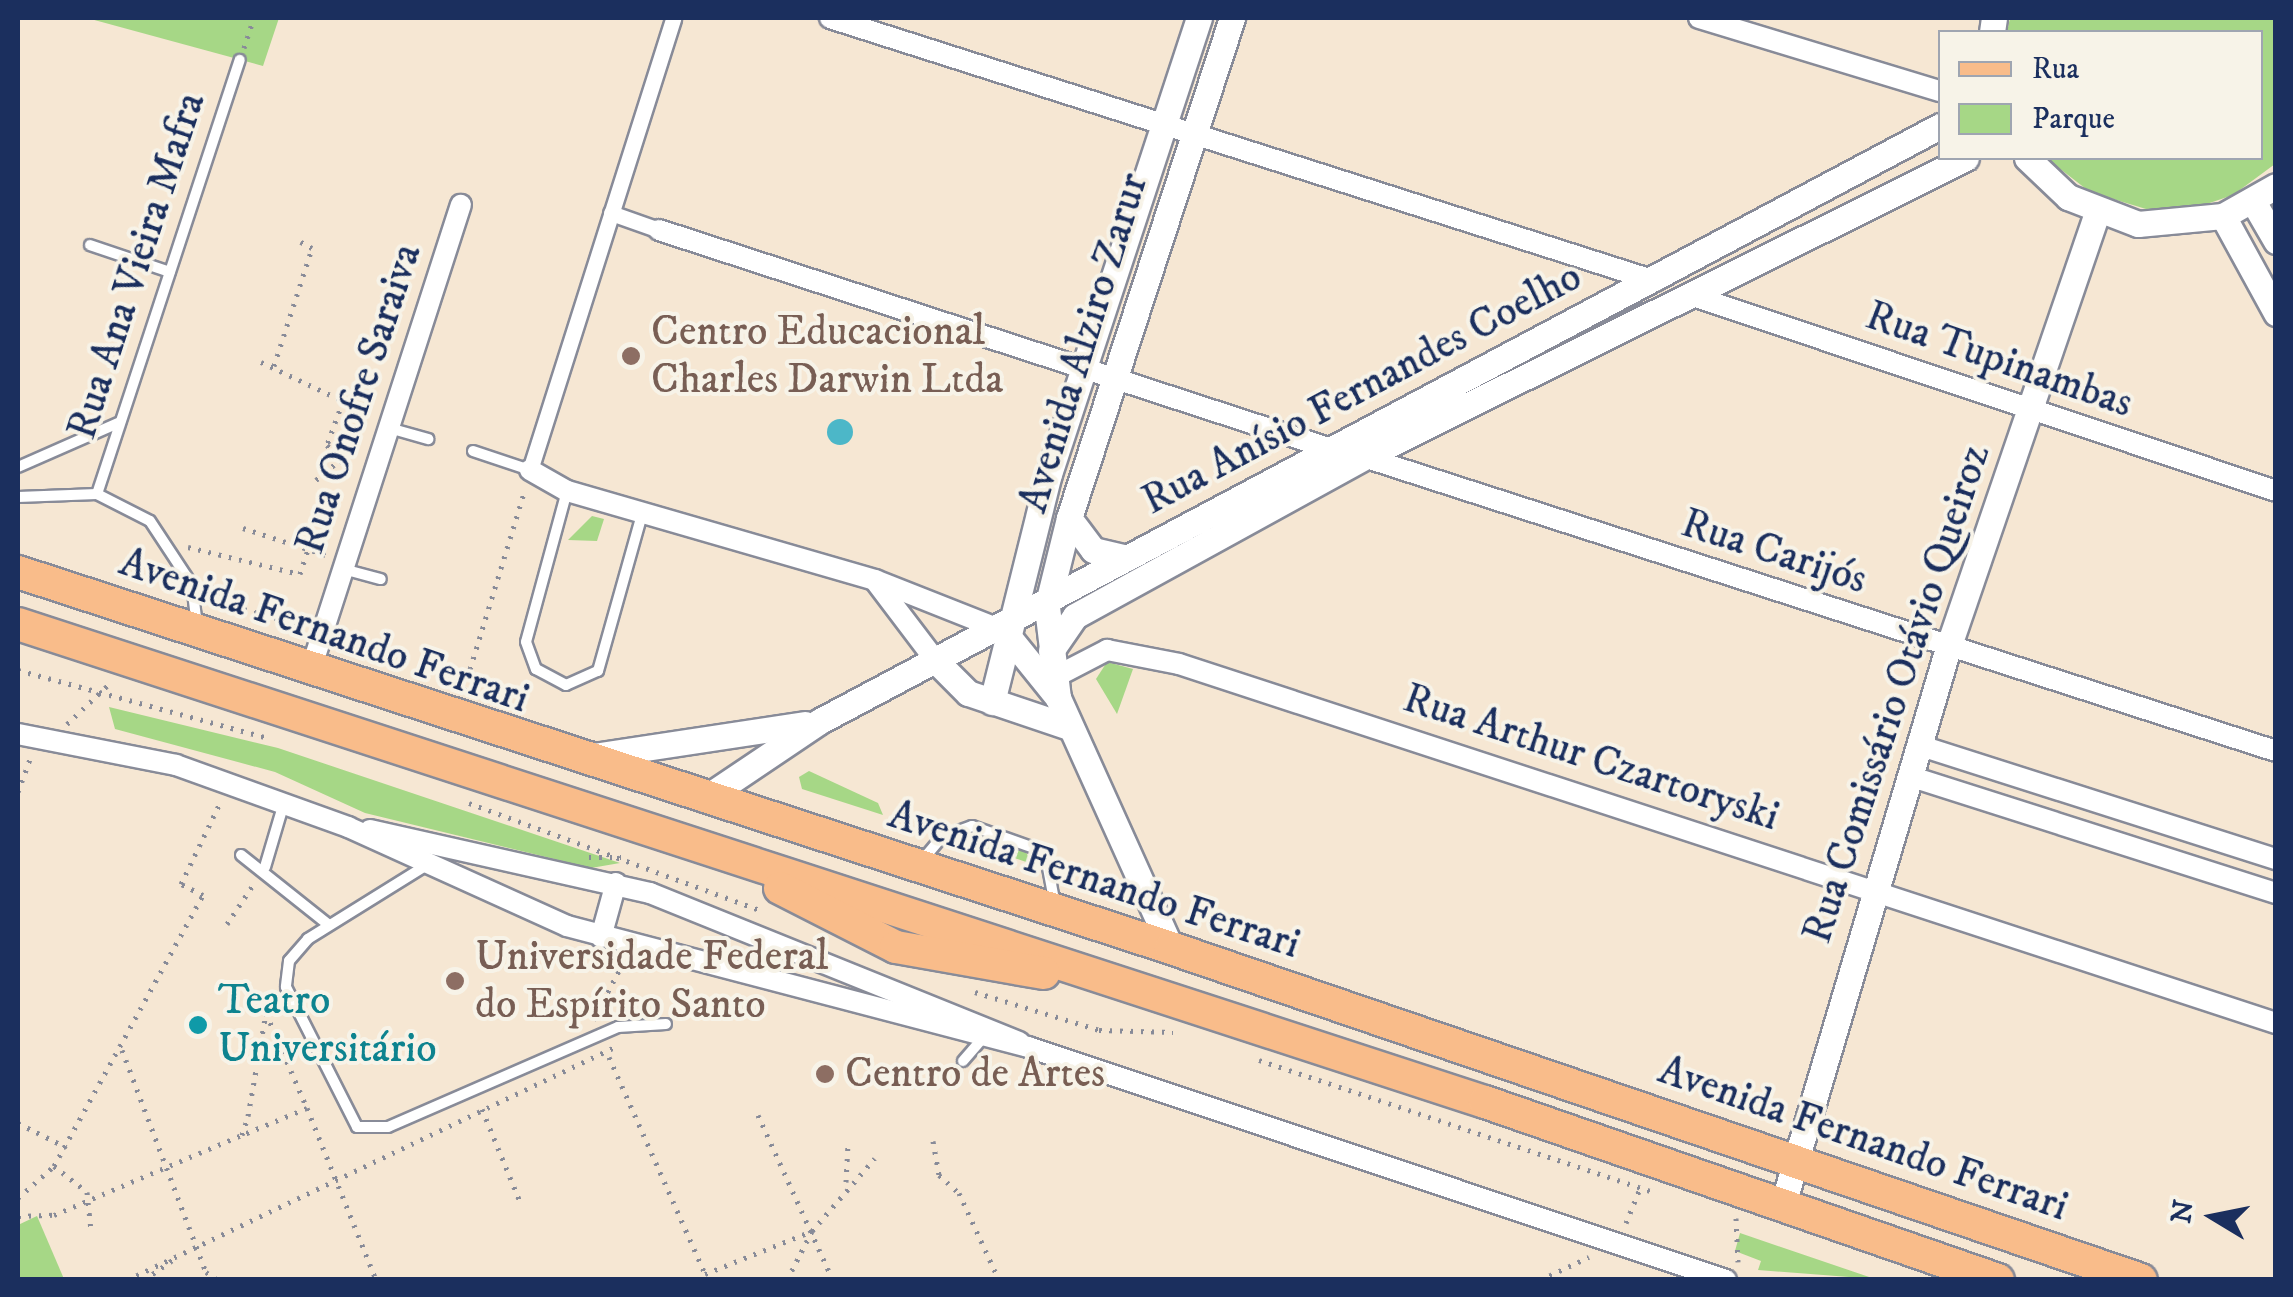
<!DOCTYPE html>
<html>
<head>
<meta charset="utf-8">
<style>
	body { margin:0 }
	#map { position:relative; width:2293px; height:1297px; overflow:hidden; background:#f6e7d3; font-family:"IM FELL DW Pica",serif }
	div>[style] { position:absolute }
	.green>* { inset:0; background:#a6d786 }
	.water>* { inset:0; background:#4cb7c8 }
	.round { border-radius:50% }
	.path>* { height:5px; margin-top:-2.5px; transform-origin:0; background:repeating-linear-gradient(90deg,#888b98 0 2.5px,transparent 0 10.5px) }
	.roads { filter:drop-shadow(2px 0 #888b98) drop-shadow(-2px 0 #888b98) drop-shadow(0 2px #888b98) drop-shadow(0 -2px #888b98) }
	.service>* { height:10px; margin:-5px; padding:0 5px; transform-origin:5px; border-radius:5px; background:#fff }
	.pedestrian>* { height:15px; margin:-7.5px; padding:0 7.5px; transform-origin:7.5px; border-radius:7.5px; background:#fff }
	.minor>* { height:20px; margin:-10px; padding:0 10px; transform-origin:10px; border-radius:10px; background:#fff }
	.tertiary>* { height:25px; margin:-12.5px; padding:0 12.5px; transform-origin:12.5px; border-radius:12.5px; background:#fff }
	.primary>* { height:32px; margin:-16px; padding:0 16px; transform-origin:16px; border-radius:16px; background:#f9bc8a }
	.dots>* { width:28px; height:28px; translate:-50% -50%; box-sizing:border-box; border:5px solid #f7f3e8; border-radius:50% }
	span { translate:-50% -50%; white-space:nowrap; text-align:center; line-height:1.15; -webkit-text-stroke:8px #f7f3e8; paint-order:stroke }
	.street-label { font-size:42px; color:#1b2f5e }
	.education-label { font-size:42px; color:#785e54 }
	.left { translate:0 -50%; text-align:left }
	.culture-label { font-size:42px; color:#0d838f }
	.frame { position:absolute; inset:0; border:20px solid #1b2f5e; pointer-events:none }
	.legend { position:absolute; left:1938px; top:30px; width:325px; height:130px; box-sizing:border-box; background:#f7f3e8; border:2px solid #9fa5b1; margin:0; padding:12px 18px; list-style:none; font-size:30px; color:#1b2f5e }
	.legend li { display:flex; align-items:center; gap:20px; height:50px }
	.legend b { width:50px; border:2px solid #9fa5b1 }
	.north { position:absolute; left:2163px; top:1167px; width:100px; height:100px; -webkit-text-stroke:8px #f7f3e8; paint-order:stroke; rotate:280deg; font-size:28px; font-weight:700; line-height:40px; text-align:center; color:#1b2f5e }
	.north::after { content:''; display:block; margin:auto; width:35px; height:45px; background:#1b2f5e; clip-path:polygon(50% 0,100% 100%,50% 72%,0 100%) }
</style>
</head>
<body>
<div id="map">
	<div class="green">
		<div style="clip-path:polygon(87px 18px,279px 18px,263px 66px)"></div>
		<div style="clip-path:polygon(2010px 18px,2275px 18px,2275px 164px,2233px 195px,2195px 208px,2146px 209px,2090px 192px,2046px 158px,2260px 158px,2260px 32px,2007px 32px)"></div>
		<div style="clip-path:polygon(592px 516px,604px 519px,597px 541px,568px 540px)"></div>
		<div style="clip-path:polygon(1107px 662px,1133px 669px,1117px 714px,1096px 679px)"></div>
		<div style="clip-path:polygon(109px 707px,278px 748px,620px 863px,591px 868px,365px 813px,275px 772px,115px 729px)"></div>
		<div style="clip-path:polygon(809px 771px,878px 803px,883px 815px,802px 789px,799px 777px)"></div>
		<div style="clip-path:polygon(983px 836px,1025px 850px,1032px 864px,986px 848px)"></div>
		<div style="clip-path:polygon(37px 1216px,64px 1279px,18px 1279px,18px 1225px)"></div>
		<div style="clip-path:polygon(1740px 1233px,1875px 1279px,1758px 1270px,1761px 1261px,1735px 1251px)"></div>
	</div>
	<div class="water">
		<div class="round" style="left:827px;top:419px;width:26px;height:26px"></div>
	</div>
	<div class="path">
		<div style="left:244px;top:48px;width:32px;rotate:-72deg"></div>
		<div style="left:261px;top:362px;width:91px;rotate:25.4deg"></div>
		<div style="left:343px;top:401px;width:47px;rotate:110deg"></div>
		<div style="left:327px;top:445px;width:37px;rotate:49deg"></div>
		<div style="left:274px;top:366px;width:124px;rotate:-72.1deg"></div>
		<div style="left:312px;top:248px;width:13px;rotate:-151deg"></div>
		<div style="left:316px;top:480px;width:31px;rotate:-40deg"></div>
		<div style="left:243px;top:528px;width:87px;rotate:18deg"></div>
		<div style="left:188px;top:547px;width:115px;rotate:13.6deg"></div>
		<div style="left:300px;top:574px;width:26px;rotate:-72deg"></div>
		<div style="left:210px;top:586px;width:41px;rotate:34.1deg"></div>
		<div style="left:244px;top:609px;width:63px;rotate:15.6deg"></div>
		<div style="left:18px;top:670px;width:259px;rotate:15.2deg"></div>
		<div style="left:464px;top:689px;width:209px;rotate:-73deg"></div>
		<div style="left:67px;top:724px;width:57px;rotate:-43.6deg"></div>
		<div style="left:18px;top:792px;width:35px;rotate:-70deg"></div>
		<div style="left:469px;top:803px;width:313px;rotate:20.2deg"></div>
		<div style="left:589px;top:857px;width:32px"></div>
		<div style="left:227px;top:924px;width:47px;rotate:-56.3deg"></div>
		<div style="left:975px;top:992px;width:130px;rotate:17deg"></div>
		<div style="left:1099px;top:1030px;width:74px;rotate:1.5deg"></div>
		<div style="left:266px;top:1013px;width:103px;rotate:66.7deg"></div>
		<div style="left:307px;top:1108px;width:70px;rotate:157.4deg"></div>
		<div style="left:242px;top:1135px;width:20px;rotate:-72deg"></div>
		<div style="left:248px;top:1116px;width:105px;rotate:-80.1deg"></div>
		<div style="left:593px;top:1020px;width:64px;rotate:-62.2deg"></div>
		<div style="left:122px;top:1050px;width:237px;rotate:69.3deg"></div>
		<div style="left:206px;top:1272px;width:14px;rotate:34deg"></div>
		<div style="left:609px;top:1057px;width:244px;rotate:66.1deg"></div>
		<div style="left:1259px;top:1060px;width:413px;rotate:18.5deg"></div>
		<div style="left:307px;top:1108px;width:185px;rotate:68.1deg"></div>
		<div style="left:482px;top:1109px;width:103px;rotate:67.7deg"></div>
		<div style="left:758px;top:1115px;width:181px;rotate:65.6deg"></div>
		<div style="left:18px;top:1123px;width:54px;rotate:26.6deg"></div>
		<div style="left:933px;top:1141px;width:35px;rotate:80deg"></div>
		<div style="left:939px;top:1175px;width:27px;rotate:42deg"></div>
		<div style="left:959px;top:1193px;width:96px;rotate:65.3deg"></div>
		<div style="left:54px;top:1166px;width:42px;rotate:38.2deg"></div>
		<div style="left:87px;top:1192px;width:37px;rotate:84deg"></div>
		<div style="left:846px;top:1182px;width:35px;rotate:-87deg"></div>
		<div style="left:18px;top:1198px;width:48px;rotate:-41.6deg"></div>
		<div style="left:54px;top:1166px;width:309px;rotate:-61.2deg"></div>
		<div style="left:203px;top:895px;width:25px;rotate:-153deg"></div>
		<div style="left:181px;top:884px;width:90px;rotate:-64.3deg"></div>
		<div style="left:18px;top:1216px;width:36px;rotate:-2deg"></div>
		<div style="left:54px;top:1215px;width:204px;rotate:-23.1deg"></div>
		<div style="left:1736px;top:1218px;width:44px;rotate:87.4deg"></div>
		<div style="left:1626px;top:1223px;width:37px;rotate:-68deg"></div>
		<div style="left:705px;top:1274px;width:115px;rotate:-21.9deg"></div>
		<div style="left:127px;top:1280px;width:543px;rotate:-25.53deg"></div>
		<div style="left:144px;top:1280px;width:39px;rotate:-35deg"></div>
		<div style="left:787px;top:1280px;width:55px;rotate:-63deg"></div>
		<div style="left:812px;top:1231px;width:96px;rotate:-49.2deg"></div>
		<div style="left:1540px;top:1280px;width:54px;rotate:-25.1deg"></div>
	</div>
	<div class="roads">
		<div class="service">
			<div style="left:90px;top:245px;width:84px;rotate:18.6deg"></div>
			<div style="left:389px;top:428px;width:41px;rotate:15.8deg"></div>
			<div style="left:473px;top:451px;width:60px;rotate:18.4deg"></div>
			<div style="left:18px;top:467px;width:109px;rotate:-23.7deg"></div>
			<div style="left:567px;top:491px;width:156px;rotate:105.2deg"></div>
			<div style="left:526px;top:642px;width:29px;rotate:70deg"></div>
			<div style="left:536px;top:669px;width:34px;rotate:28deg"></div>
			<div style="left:566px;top:685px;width:35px;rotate:-24deg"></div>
			<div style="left:598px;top:671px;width:166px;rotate:-74.3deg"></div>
			<div style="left:97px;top:494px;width:457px;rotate:-71.8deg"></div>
			<div style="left:18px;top:497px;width:79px;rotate:-2.2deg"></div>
			<div style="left:97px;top:494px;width:59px;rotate:27deg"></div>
			<div style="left:150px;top:521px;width:77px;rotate:56.7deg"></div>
			<div style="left:192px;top:585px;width:41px;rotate:83deg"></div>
			<div style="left:343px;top:569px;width:39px;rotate:15deg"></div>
			<div style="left:241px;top:855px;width:112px;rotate:38.5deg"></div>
			<div style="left:430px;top:863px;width:144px;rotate:148.1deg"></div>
			<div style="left:308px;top:939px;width:29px;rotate:131deg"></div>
			<div style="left:289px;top:961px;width:26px;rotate:97deg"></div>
			<div style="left:286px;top:987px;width:157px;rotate:63.1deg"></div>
			<div style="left:357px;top:1127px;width:31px"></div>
			<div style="left:388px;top:1127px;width:251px;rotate:-23.5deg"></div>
			<div style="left:618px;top:1027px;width:48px;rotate:-3.6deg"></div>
			<div style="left:920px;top:863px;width:34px;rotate:-50deg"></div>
			<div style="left:942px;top:837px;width:32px;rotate:-20deg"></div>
			<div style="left:972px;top:826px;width:77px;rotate:19.6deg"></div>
			<div style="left:1045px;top:852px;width:54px;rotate:79.3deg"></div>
			<div style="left:265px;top:867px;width:67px;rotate:-73.5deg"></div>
			<div style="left:963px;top:1061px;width:33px;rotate:-49deg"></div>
		</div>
		<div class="pedestrian">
			<div style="left:611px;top:213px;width:51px;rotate:19.5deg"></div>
			<div style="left:530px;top:470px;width:474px;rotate:-72.4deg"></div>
		</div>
		<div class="minor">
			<div style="left:830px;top:18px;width:866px;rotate:17.68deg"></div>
			<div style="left:1699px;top:18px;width:252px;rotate:16.9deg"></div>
			<div style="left:659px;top:230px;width:707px;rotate:18.05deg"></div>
			<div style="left:1699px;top:298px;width:608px;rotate:18.49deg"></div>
			<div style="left:1364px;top:457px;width:958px;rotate:17.87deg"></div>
			<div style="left:530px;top:470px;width:43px;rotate:29.6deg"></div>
			<div style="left:567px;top:491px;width:321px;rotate:16.1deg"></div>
			<div style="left:875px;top:580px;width:139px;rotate:21.6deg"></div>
			<div style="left:876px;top:582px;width:99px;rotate:52.8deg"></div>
			<div style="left:310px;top:672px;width:491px;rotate:-72.1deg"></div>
			<div style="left:1055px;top:677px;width:59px;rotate:-27.4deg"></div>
			<div style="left:1107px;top:650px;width:73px;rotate:11deg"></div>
			<div style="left:1179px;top:664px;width:1154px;rotate:18.12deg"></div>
			<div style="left:18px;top:734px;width:161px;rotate:11.1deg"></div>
			<div style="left:176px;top:765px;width:183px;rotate:19.8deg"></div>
			<div style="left:348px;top:827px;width:240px;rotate:24.3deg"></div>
			<div style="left:567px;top:926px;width:477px;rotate:14.7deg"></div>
			<div style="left:1028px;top:1047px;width:736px;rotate:18.46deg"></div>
			<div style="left:1918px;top:745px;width:376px;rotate:17.7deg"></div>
			<div style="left:1909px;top:776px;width:385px;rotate:17.7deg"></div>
			<div style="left:370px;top:830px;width:287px;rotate:12.7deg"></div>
			<div style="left:650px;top:893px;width:398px;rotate:22deg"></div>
			<div style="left:601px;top:937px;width:56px;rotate:-74.5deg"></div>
		</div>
		<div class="tertiary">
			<div style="left:1992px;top:32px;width:14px;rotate:-82deg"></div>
			<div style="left:2027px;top:158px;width:57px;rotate:43.6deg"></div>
			<div style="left:2068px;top:197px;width:75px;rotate:21.1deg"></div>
			<div style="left:2138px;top:224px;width:85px;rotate:-5.4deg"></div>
			<div style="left:2223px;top:216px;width:61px;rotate:-29.5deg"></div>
			<div style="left:2254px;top:203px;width:44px;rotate:59.9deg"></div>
			<div style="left:2223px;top:216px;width:111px;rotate:61.3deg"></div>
			<div style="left:1069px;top:518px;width:40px;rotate:53deg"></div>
			<div style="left:1093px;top:550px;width:35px;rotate:13deg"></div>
			<div style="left:1004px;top:631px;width:86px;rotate:51.1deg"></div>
			<div style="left:1058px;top:698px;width:274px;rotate:65.7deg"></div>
			<div style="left:1051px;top:651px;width:42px;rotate:-55.6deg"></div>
			<div style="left:1075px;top:616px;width:330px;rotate:-28.8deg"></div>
			<div style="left:1364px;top:457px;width:672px;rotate:-26.41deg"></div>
			<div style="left:936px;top:661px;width:45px;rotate:45deg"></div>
			<div style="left:968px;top:693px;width:107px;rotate:18.6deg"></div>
			<div style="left:1058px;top:698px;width:92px;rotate:-96.9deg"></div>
			<div style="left:1047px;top:607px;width:92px;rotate:-76.1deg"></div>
			<div style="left:1069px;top:518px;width:526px;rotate:-71.94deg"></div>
			<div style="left:992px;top:702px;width:235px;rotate:-76deg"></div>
			<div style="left:1049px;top:474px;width:480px;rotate:-71.8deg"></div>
			<div style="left:593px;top:756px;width:214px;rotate:-8.6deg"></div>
			<div style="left:704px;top:799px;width:140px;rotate:-33.9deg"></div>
			<div style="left:820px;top:721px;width:1268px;rotate:-27.98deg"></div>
			<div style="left:1783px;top:1204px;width:580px;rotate:-73.47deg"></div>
			<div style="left:1948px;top:648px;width:461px;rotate:-71.1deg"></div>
		</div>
		<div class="primary">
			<div style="left:18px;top:572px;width:1213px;rotate:18.06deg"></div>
			<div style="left:1171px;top:948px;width:1025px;rotate:18.89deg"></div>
			<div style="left:18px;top:624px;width:1543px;rotate:18.05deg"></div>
			<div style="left:1485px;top:1102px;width:543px;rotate:19.14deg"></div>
			<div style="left:780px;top:888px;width:130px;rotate:27deg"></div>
			<div style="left:896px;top:947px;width:150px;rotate:10deg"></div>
		</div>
	</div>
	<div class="dots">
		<div style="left:631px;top:356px;background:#8d6e63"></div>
		<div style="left:455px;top:981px;background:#8d6e63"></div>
		<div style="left:198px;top:1025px;background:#0f9aa8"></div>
		<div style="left:825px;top:1074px;background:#8d6e63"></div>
	</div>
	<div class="street-label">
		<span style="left:137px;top:266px;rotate:-72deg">Rua Ana Vieira Mafra</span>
		<span style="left:1084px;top:343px;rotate:-73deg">Avenida Alziro Zarur</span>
		<span style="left:1999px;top:360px;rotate:19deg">Rua Tupinambas</span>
		<span style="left:1362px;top:389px;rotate:-28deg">Rua Anísio Fernandes Coelho</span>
		<span style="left:359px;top:399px;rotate:-72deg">Rua Onofre Saraiva</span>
		<span style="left:1774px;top:552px;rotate:18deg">Rua Carijós</span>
		<span style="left:324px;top:631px;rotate:19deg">Avenida Fernando Ferrari</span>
		<span style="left:1897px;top:694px;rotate:-72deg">Rua Comissário Otávio Queiroz</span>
		<span style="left:1591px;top:758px;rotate:18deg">Rua Arthur Czartoryski</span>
		<span style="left:1094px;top:880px;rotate:18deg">Avenida Fernando Ferrari</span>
		<span style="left:1863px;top:1139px;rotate:19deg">Avenida Fernando Ferrari</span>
	</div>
	<div class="education-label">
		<span class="left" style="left:651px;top:356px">Centro Educacional<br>Charles Darwin Ltda</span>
		<span class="left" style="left:475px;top:981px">Universidade Federal<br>do Espírito Santo</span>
		<span class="left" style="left:845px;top:1074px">Centro de Artes</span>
	</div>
	<div class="culture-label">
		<span class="left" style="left:218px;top:1025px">Teatro<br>Universitário</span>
	</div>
	<div class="frame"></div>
	<ul class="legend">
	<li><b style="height:12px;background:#f9bc8a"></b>Rua</li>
	<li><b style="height:28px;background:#a6d786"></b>Parque</li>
	</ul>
	<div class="north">N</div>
</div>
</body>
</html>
